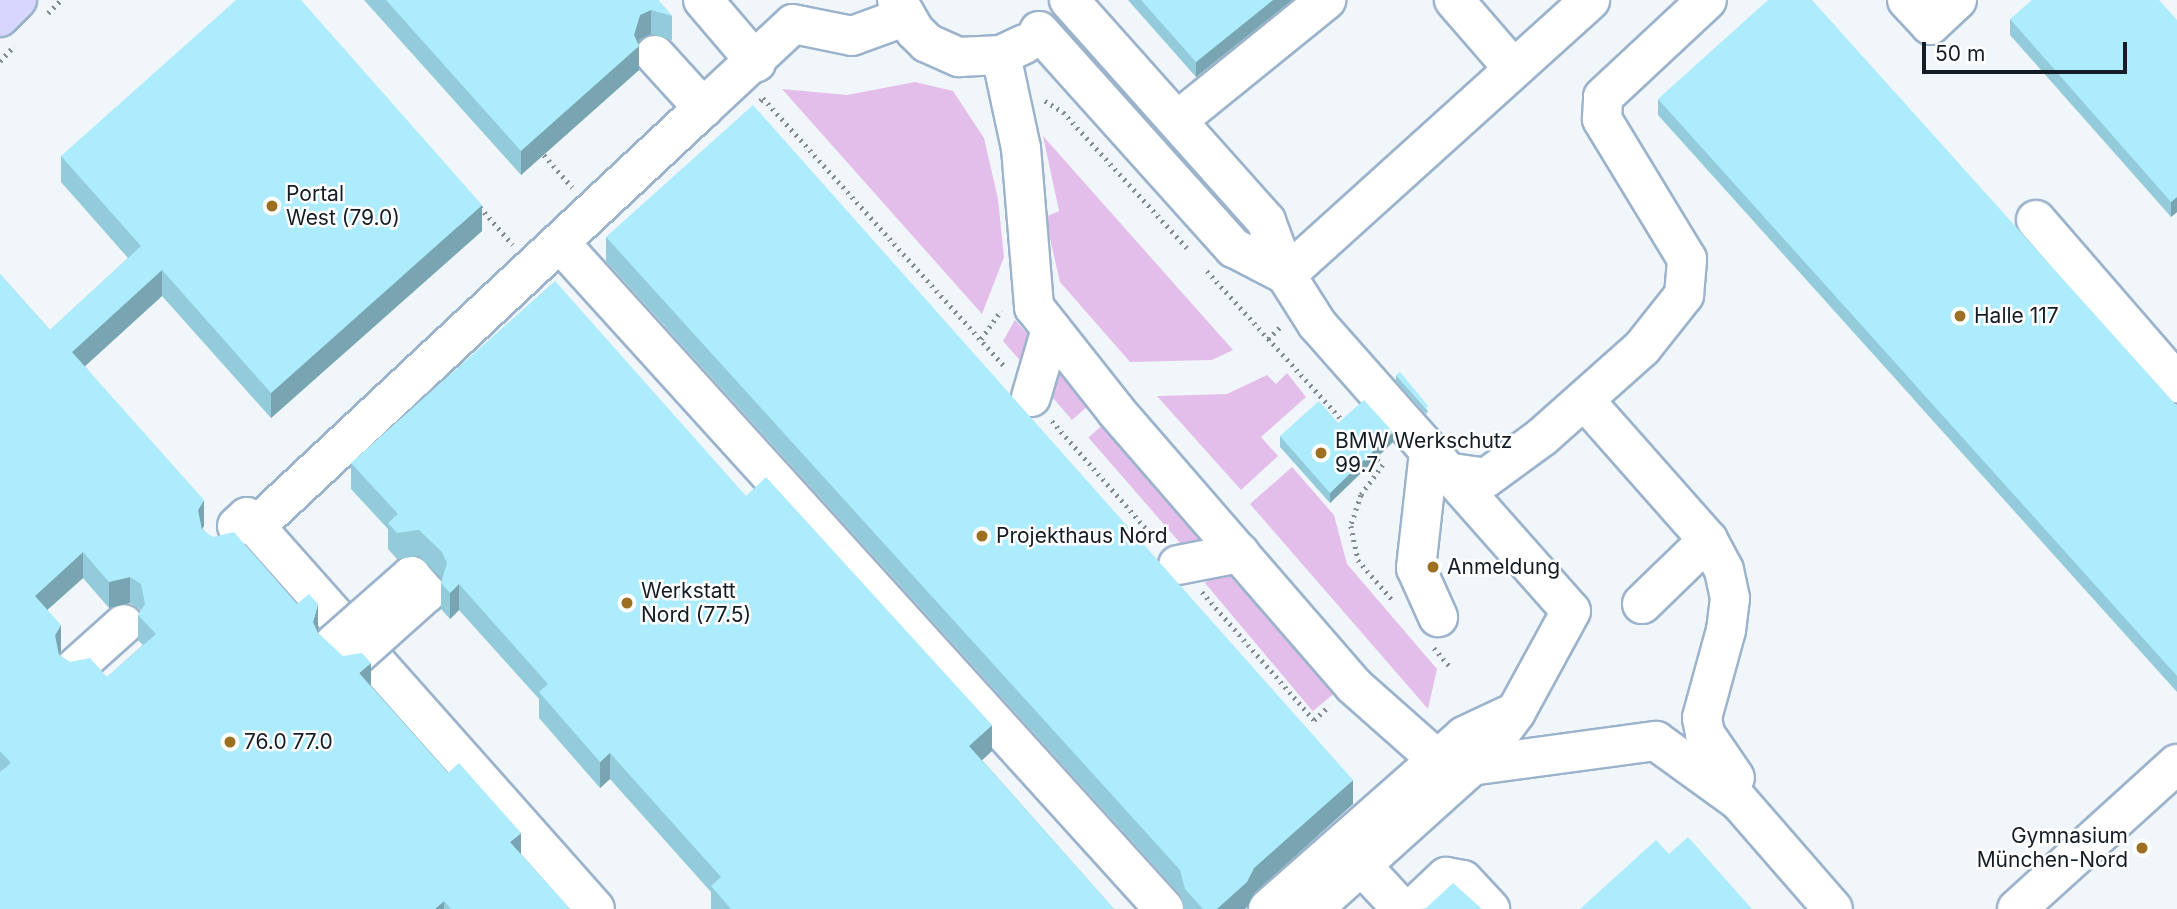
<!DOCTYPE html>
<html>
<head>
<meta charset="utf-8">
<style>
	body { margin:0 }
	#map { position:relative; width:2177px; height:909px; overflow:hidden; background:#f1f6fb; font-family:Inter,sans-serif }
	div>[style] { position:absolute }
	.green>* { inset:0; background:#e4beeb; transform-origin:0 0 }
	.path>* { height:4.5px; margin-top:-2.25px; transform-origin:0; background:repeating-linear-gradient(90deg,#828990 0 2px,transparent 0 7px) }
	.roads { filter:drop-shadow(2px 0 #9cb3cc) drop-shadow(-2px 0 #9cb3cc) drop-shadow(0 2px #9cb3cc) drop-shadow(0 -2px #9cb3cc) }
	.minor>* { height:38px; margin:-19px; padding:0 19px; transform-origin:19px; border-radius:19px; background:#fff }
	.major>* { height:38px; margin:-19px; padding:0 19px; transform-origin:19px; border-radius:19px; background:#d7d6fe }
	.bridges { filter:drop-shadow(2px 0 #9cb3cc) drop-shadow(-2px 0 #9cb3cc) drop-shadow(0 2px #9cb3cc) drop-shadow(0 -2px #9cb3cc) }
	.minor-bridge>* { height:38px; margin:-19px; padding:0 19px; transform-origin:19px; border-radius:19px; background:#fff }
	.wall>* { inset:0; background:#94cbda }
	.shaded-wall>* { inset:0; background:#78a5b1 }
	.building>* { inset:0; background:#acecfd }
	.dots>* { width:19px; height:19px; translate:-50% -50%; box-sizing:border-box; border:4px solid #fff; border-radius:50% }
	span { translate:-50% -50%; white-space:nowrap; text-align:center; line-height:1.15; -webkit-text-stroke:5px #fff; paint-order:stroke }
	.poi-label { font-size:21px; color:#141c25 }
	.left { translate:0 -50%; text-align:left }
	.right { translate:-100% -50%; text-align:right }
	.scale { position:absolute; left:1922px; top:42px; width:205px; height:32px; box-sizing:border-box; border:4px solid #141c25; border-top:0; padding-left:9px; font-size:21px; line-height:24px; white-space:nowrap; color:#141c25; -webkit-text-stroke:5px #fff; paint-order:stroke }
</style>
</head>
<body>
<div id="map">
	<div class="green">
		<div style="clip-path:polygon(915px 82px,953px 91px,984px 138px,998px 199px,1004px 257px,982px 314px,782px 89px,847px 95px)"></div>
		<div style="clip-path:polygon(1043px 136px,1233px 350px,1212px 360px,1130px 362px,1060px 282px,1045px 217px,1059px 211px)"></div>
		<div style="clip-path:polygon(1015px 320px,1038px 346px,1031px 373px,1003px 341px)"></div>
		<div style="clip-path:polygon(1051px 362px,1089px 405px,1072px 420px,1047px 391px)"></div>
		<div style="clip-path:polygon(1287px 373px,1306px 397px,1261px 437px,1278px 456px,1241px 490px,1157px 396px,1227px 394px,1267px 375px,1276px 384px)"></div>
		<div style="left:1105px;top:423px;width:167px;height:22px;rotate:49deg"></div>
		<div style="clip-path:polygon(1292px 467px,1334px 515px,1347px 564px,1437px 669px,1428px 709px,1250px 504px)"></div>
		<div style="left:1227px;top:564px;width:168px;height:29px;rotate:50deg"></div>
	</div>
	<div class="path">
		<div style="left:48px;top:13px;width:18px;rotate:-45deg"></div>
		<div style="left:0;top:61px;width:21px;rotate:-47deg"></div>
		<div style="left:760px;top:101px;width:4px;rotate:-45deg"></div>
		<div style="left:763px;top:98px;width:362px;rotate:48deg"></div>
		<div style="left:1045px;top:101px;width:21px;rotate:31deg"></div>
		<div style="left:1063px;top:112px;width:184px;rotate:47.6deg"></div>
		<div style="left:544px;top:155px;width:43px;rotate:48.8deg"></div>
		<div style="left:480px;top:207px;width:50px;rotate:49deg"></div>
		<div style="left:1207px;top:271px;width:204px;rotate:47.8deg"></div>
		<div style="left:981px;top:339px;width:35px;rotate:-55deg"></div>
		<div style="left:1268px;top:339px;width:17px;rotate:-45deg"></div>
		<div style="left:1052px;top:421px;width:159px;rotate:48.8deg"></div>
		<div style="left:1373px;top:455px;width:14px;rotate:45deg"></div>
		<div style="left:1383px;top:465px;width:37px;rotate:126deg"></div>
		<div style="left:1361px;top:495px;width:33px;rotate:108deg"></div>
		<div style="left:1351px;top:526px;width:35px;rotate:78deg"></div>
		<div style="left:1358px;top:560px;width:55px;rotate:49.4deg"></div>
		<div style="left:1202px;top:592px;width:170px;rotate:48.8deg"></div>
		<div style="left:1314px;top:720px;width:21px;rotate:-43deg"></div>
		<div style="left:1434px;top:648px;width:23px;rotate:49deg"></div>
	</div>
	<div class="roads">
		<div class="minor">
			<div style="left:703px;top:0;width:82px;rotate:49.5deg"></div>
			<div style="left:897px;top:0;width:36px;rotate:60deg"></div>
			<div style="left:915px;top:31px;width:17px;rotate:45deg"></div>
			<div style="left:927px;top:43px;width:35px;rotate:24deg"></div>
			<div style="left:959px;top:57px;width:42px;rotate:-2.7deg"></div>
			<div style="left:1001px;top:55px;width:26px;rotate:-25deg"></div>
			<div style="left:1069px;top:0;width:296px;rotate:48.3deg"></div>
			<div style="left:1266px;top:221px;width:58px;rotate:69.7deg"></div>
			<div style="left:1286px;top:275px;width:58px;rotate:57.7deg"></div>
			<div style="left:1317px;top:324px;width:383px;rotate:48.5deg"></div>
			<div style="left:1571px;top:611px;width:115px;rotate:118.6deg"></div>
			<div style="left:1516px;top:712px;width:55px;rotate:126.9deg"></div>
			<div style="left:1483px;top:756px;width:229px;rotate:138deg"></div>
			<div style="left:1454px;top:0;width:90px;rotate:49.1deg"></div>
			<div style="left:1907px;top:0;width:34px;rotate:47deg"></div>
			<div style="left:1930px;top:25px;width:37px;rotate:-43deg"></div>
			<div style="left:1039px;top:31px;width:292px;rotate:48.1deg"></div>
			<div style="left:1234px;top:248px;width:59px;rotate:27.4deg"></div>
			<div style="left:655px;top:55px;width:72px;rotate:47.8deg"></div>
			<div style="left:703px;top:108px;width:123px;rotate:-43deg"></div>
			<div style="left:793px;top:24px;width:60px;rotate:11.5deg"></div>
			<div style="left:852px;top:36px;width:55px;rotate:-20.1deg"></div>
			<div style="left:1001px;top:55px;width:95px;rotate:77.9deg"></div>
			<div style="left:1021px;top:148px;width:160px;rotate:85.3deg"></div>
			<div style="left:1034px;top:307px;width:132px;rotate:51.7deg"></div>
			<div style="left:1116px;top:411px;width:362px;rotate:49.1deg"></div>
			<div style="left:1353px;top:685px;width:127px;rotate:41.5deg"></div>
			<div style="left:1448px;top:769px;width:210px;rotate:-7.7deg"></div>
			<div style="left:1656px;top:741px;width:102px;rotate:35.9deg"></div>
			<div style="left:1739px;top:801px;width:143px;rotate:49deg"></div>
			<div style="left:1178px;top:120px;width:191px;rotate:-39deg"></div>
			<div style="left:2036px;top:220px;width:216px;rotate:49.1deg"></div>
			<div style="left:560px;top:243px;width:899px;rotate:47.79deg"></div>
			<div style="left:1286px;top:275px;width:410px;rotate:-42.1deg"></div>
			<div style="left:1031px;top:397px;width:71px;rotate:-73.6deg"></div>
			<div style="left:1586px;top:402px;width:184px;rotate:48.5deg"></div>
			<div style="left:1708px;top:540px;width:34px;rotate:62deg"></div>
			<div style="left:1724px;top:570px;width:29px;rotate:78deg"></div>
			<div style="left:1730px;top:598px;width:32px;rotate:97deg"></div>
			<div style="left:1726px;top:630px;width:91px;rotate:105.3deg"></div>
			<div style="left:1702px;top:718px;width:16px;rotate:79deg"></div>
			<div style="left:1705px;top:734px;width:53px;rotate:55.7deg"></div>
			<div style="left:1429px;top:452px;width:117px;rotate:96.4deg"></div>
			<div style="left:1416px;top:568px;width:54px;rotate:65.8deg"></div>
			<div style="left:1452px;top:473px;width:34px;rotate:8deg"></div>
			<div style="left:1486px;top:478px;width:69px;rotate:-36.2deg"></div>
			<div style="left:1542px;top:437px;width:134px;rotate:-41.7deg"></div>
			<div style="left:1642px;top:348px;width:68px;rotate:-51.6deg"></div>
			<div style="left:1684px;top:295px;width:36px;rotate:-85deg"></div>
			<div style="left:1687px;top:259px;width:164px;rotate:-121.3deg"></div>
			<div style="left:1602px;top:119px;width:22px;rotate:-87deg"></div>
			<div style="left:1603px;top:97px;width:142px;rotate:-43deg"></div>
			<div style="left:237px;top:526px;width:13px;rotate:-42deg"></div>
			<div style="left:247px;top:517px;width:524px;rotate:48.4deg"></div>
			<div style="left:255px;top:527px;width:613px;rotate:-43.08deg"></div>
			<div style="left:1178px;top:565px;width:63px;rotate:-11deg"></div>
			<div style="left:1642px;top:604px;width:92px;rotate:-44.1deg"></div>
			<div style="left:76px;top:667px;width:64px;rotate:-41.9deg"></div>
			<div style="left:1361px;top:865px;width:60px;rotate:47deg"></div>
			<div style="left:1268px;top:909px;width:261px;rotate:-41.4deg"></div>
			<div style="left:1464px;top:736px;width:52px;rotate:-25.1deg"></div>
			<div style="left:1412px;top:909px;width:47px;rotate:-43.3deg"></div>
			<div style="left:1446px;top:877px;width:17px;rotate:10deg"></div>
			<div style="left:1463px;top:880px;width:40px;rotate:47deg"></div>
			<div style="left:2017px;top:909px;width:216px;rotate:-42.2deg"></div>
		</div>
		<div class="major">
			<div style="left:0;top:17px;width:24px;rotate:-45deg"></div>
		</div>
	</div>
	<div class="bridges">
		<div class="minor-bridge">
			<div style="left:411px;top:576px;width:23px;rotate:49deg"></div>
			<div style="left:426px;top:593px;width:102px;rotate:138.2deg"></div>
			<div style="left:350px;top:661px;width:23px;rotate:-133deg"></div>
			<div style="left:334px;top:644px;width:103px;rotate:-41.4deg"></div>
		</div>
	</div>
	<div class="wall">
		<div style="clip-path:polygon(364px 0,658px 0,672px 16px,672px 40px,651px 34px,640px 39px,638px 45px,639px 70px,521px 175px)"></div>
		<div style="clip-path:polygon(1128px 0,1292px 0,1196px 77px)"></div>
		<div style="clip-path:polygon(2010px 19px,2177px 20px,2177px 212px,2171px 217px,2010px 35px)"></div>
		<div style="clip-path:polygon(1658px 99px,2177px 406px,2177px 692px,1658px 115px)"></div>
		<div style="clip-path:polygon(evenodd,61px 156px,482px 231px,271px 418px,162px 296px,85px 366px,204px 526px,202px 529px,318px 630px,317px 632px,371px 686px,570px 909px,0 909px,0 274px,50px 330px,128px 258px,61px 182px,61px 156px,83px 578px,109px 608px,130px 603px,141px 610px,138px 615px,138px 640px,143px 645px,107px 677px,70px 662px,59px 655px,61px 651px,47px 610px,83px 578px)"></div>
		<div style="clip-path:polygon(606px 237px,1353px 804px,1254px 893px,1247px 907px,1245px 909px,1184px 909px,1180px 894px,606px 261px)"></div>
		<div style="clip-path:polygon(1396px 375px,1428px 411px,1426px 414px,1396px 381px)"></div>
		<div style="clip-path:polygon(1338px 423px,1393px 442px,1330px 503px,1280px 447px,1280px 436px)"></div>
		<div style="clip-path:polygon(351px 463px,746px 496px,992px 751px,982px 760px,1114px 909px,711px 909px,711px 892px,610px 779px,600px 788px,539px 718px,539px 699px,459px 610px,450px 619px,441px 609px,441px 583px,442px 579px,419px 556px,397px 559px,388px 549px,388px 529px,351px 489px)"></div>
	</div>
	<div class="shaded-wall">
		<div style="clip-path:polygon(1273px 0,1292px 0,1196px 77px,1196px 62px)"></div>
		<div style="clip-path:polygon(651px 10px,651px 34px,640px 39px,637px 47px,639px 46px,639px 70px,521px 175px,521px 151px,634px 35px,640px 15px)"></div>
		<div style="clip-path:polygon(2177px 197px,2177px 212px,2171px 217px,2171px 202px)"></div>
		<div style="clip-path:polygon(482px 205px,482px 231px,271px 418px,271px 393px)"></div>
		<div style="clip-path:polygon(162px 270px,162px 296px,72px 378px,72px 352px)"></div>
		<div style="clip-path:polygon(1393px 432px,1393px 442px,1330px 503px,1330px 493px)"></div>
		<div style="clip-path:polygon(204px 500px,204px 526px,198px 536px,198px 510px)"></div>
		<div style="clip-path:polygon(83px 552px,83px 578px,35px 621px,35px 596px)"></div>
		<div style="clip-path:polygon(130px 577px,130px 603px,109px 608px,109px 582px)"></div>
		<div style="clip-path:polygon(459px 584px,459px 610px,450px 619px,450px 593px)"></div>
		<div style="clip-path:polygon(318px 604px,318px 630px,313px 648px,313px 622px)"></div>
		<div style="clip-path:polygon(61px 625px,61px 651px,55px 661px,55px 635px)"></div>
		<div style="clip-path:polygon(371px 663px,371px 689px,359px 673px)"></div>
		<div style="clip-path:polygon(992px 725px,992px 751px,969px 772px,969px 746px)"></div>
		<div style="clip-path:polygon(610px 753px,610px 779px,600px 788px,600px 762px)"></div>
		<div style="clip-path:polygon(1353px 780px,1353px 804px,1254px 893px,1247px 907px,1245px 909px,1217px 909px,1254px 868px)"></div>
		<div style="clip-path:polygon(521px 833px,521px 858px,510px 842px)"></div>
		<div style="clip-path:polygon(444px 901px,444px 909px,435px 909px)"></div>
	</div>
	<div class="building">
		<div style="clip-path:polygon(evenodd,236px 0,301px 0,482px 205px,271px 393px,162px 270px,72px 352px,204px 500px,198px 510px,202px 530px,213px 537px,234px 532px,297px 604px,309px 594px,318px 604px,313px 622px,318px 633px,343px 656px,362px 653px,371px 663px,359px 673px,448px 773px,459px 763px,521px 833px,510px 842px,570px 909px,451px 909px,444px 901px,435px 909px,0 909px,0 772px,11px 763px,0 751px,0 274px,50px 330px,141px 246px,61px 156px,236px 0,83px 552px,109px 582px,130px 577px,141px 584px,145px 604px,138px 615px,156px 634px,107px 677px,90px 658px,70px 662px,59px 655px,55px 635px,61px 625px,35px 596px,83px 552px)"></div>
		<div style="clip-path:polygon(386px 0,658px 0,672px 16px,651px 10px,640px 15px,634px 35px,639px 46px,521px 151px)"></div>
		<div style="clip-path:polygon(1141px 0,1273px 0,1196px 62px)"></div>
		<div style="clip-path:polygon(1768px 0,1812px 0,2177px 406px,2177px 676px,1658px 99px)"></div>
		<div style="clip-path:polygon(2032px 0,2159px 0,2177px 20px,2177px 197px,2171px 202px,2010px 19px)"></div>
		<div style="clip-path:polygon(753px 105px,1353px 780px,1254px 868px,1247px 882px,1217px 909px,1203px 909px,1185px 889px,1180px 870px,606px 237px)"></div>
		<div style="clip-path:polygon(555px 281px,746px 496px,766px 477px,992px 725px,969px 746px,1114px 909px,731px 909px,711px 886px,721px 877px,610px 753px,600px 762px,539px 692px,548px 684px,459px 584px,450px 593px,441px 583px,447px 563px,442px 552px,419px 530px,397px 533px,388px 523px,398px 514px,351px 463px)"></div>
		<div style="clip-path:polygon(1400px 372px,1428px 406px,1426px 408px,1396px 375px)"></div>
		<div style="clip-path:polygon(1364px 400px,1393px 432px,1330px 493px,1280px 436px,1319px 401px,1338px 423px)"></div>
		<div style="clip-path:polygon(1688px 837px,1752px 909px,1580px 909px,1656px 840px,1669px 854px)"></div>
		<div style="clip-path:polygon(1453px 883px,1482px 909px,1420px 909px,1426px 908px)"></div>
	</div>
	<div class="dots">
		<div style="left:272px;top:206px;background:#9d7021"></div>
		<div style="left:1960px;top:316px;background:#9d7021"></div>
		<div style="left:1321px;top:453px;background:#9d7021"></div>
		<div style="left:982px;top:536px;background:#9d7021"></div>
		<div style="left:1433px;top:567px;background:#9d7021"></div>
		<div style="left:627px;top:603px;background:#9d7021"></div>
		<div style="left:230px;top:742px;background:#9d7021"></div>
		<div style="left:2142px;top:848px;background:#9d7021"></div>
	</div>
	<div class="poi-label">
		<span class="left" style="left:286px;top:206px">Portal<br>West (79.0)</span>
		<span class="left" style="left:1974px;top:316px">Halle 117</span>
		<span class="left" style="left:1335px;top:453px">BMW Werkschutz<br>99.7</span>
		<span class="left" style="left:996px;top:536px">Projekthaus Nord</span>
		<span class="left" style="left:1447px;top:567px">Anmeldung</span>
		<span class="left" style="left:641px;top:603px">Werkstatt<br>Nord (77.5)</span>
		<span class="left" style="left:244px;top:742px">76.0 77.0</span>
		<span class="right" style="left:2128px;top:848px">Gymnasium<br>München-Nord</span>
	</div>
	<div class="scale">50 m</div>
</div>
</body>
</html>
